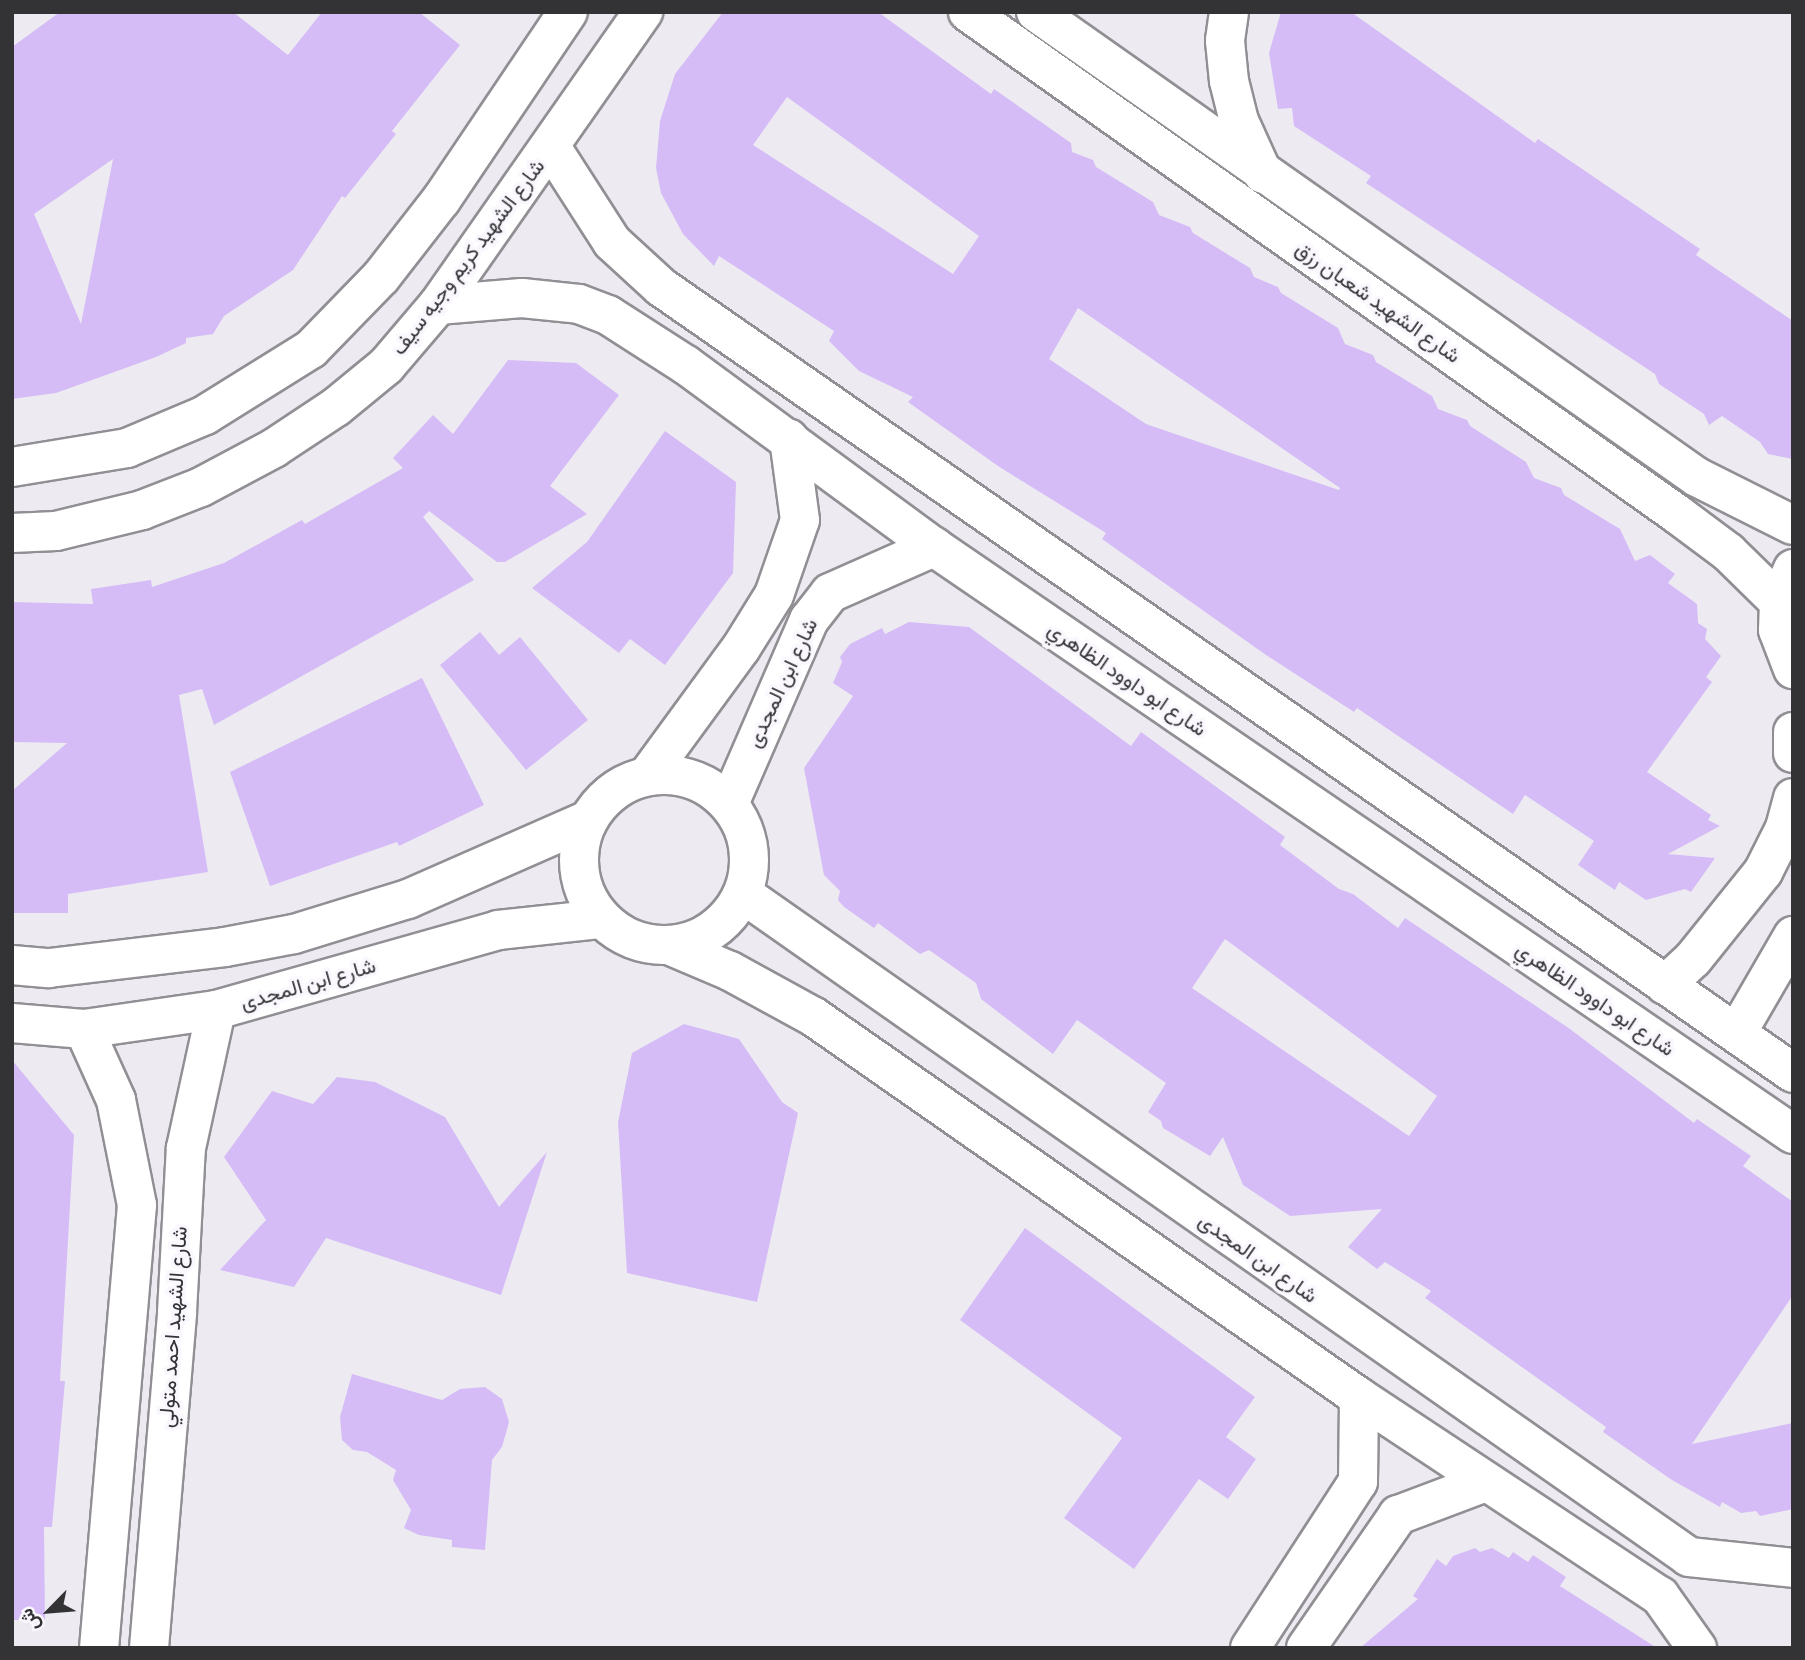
<!DOCTYPE html>
<html>
<head>
<meta charset="utf-8">
<style>
	body { margin:0 }
	#map { position:relative; width:1805px; height:1660px; overflow:hidden; background:#edebf1; font-family:"Crimson Pro",Vazirmatn,serif }
	div>[style] { position:absolute }
	.building>* { inset:0; background:#d5bcf7 }
	.roads { filter:drop-shadow(2px 0 #918f94) drop-shadow(-2px 0 #918f94) drop-shadow(0 2px #918f94) drop-shadow(0 -2px #918f94) }
	.minor>* { height:38px; margin:-19px; padding:0 19px; transform-origin:19px; border-radius:19px; background:#fff }
	.minor>.ring { margin:-19px; padding:0; box-sizing:content-box; background:none; border:38px solid #fff; border-radius:50% }
	span { translate:-50% -50%; white-space:nowrap; text-align:center; line-height:1.15; -webkit-text-stroke:7px #faf8fe; paint-order:stroke }
	.street-label { font-size:21px; color:#333335 }
	.frame { position:absolute; inset:0; border:14px solid #333335; pointer-events:none }
	.north { position:absolute; left:14px; top:1576px; width:70px; height:70px; -webkit-text-stroke:5px #faf8fe; paint-order:stroke; rotate:245deg; font-size:19px; font-weight:700; line-height:28px; text-align:center; color:#333335 }
	.north::after { content:''; display:block; margin:auto; width:24px; height:32px; background:#333335; clip-path:polygon(50% 0,100% 100%,50% 72%,0 100%) }
</style>
</head>
<body>
<div id="map">
	<div class="building">
		<div style="clip-path:polygon(evenodd,60px 12px,233px 12px,288px 55px,322px 12px,419px 12px,460px 45px,392px 131px,396px 134px,345px 198px,342px 196px,293px 270px,224px 316px,213px 334px,186px 338px,186px 343px,156px 357px,56px 393px,12px 399px,12px 47px,60px 12px,113px 159px,81px 324px,34px 214px,113px 159px)"></div>
		<div style="clip-path:polygon(evenodd,723px 12px,878px 12px,991px 94px,994px 89px,1071px 143px,1072px 152px,1093px 160px,1096px 167px,1153px 202px,1159px 215px,1190px 227px,1193px 233px,1250px 268px,1254px 277px,1278px 287px,1281px 293px,1338px 328px,1345px 344px,1373px 355px,1376px 362px,1432px 396px,1438px 409px,1467px 420px,1470px 426px,1526px 462px,1534px 478px,1561px 488px,1564px 495px,1620px 529px,1635px 561px,1650px 555px,1675px 574px,1668px 583px,1697px 604px,1698px 623px,1707px 629px,1705px 639px,1721px 656px,1706px 677px,1712px 682px,1647px 772px,1711px 815px,1708px 820px,1720px 826px,1668px 854px,1715px 858px,1691px 892px,1685px 889px,1646px 900px,1619px 882px,1615px 890px,1578px 865px,1594px 841px,1525px 795px,1513px 814px,1357px 708px,1354px 712px,1266px 655px,1102px 539px,1106px 533px,998px 466px,908px 402px,913px 397px,859px 371px,829px 341px,834px 331px,719px 256px,714px 266px,683px 234px,661px 193px,656px 168px,660px 121px,675px 74px,723px 12px,787px 97px,979px 236px,953px 274px,753px 145px,787px 97px,723px 12px,1078px 308px,1340px 488px,1339px 490px,1146px 424px,1049px 359px,1078px 308px)"></div>
		<div style="clip-path:polygon(1281px 12px,1351px 12px,1535px 143px,1538px 139px,1700px 249px,1696px 255px,1793px 321px,1793px 459px,1768px 454px,1760px 442px,1722px 416px,1709px 425px,1704px 414px,1659px 384px,1655px 374px,1366px 183px,1371px 176px,1294px 126px,1292px 108px,1278px 109px,1269px 53px)"></div>
		<div style="clip-path:polygon(508px 360px,576px 363px,619px 395px,550px 486px,587px 514px,505px 562px,497px 562px,429px 511px,423px 517px,474px 580px,214px 725px,202px 689px,179px 695px,208px 872px,68px 894px,68px 913px,12px 913px,12px 791px,67px 743px,12px 742px,12px 602px,93px 604px,91px 589px,151px 580px,152px 587px,224px 563px,302px 520px,305px 524px,403px 468px,393px 458px,433px 415px,453px 434px)"></div>
		<div style="clip-path:polygon(665px 431px,736px 482px,733px 573px,665px 665px,630px 639px,619px 653px,532px 588px,587px 542px)"></div>
		<div style="clip-path:polygon(evenodd,909px 622px,969px 627px,1131px 746px,1141px 732px,1285px 837px,1280px 845px,1339px 889px,1353px 894px,1398px 928px,1405px 918px,1570px 1029px,1694px 1123px,1697px 1119px,1751px 1156px,1743px 1166px,1793px 1202px,1793px 1295px,1692px 1444px,1793px 1423px,1793px 1509px,1760px 1516px,1756px 1511px,1741px 1513px,1722px 1502px,1720px 1507px,1672px 1480px,1603px 1432px,1606px 1427px,1425px 1298px,1431px 1291px,1385px 1262px,1377px 1269px,1348px 1247px,1382px 1209px,1290px 1216px,1243px 1185px,1223px 1137px,1210px 1156px,1163px 1128px,1161px 1121px,1148px 1112px,1166px 1083px,1077px 1020px,1053px 1054px,981px 999px,976px 983px,929px 950px,920px 954px,878px 923px,874px 928px,844px 907px,838px 900px,840px 891px,824px 875px,804px 768px,853px 696px,833px 683px,842px 662px,840px 657px,850px 644px,882px 628px,885px 634px,909px 622px,1225px 939px,1437px 1096px,1409px 1136px,1192px 988px,1225px 939px)"></div>
		<div style="clip-path:polygon(480px 632px,499px 655px,520px 637px,588px 720px,526px 770px,440px 665px)"></div>
		<div style="clip-path:polygon(422px 678px,484px 805px,399px 846px,397px 842px,270px 886px,230px 772px)"></div>
		<div style="clip-path:polygon(684px 1024px,739px 1039px,782px 1102px,798px 1113px,757px 1302px,627px 1273px,618px 1122px,632px 1053px)"></div>
		<div style="clip-path:polygon(12px 1060px,74px 1135px,60px 1381px,65px 1381px,52px 1527px,44px 1527px,45px 1620px,12px 1620px)"></div>
		<div style="clip-path:polygon(337px 1077px,375px 1082px,445px 1117px,499px 1207px,547px 1152px,501px 1295px,326px 1238px,294px 1287px,220px 1270px,266px 1220px,224px 1157px,272px 1091px,313px 1104px)"></div>
		<div style="clip-path:polygon(1025px 1228px,1255px 1397px,1226px 1437px,1256px 1459px,1228px 1499px,1199px 1479px,1134px 1569px,1064px 1518px,1122px 1438px,960px 1320px)"></div>
		<div style="clip-path:polygon(352px 1374px,442px 1400px,460px 1389px,485px 1387px,502px 1399px,509px 1422px,502px 1447px,492px 1460px,485px 1550px,452px 1547px,452px 1540px,419px 1535px,404px 1528px,411px 1510px,393px 1480px,396px 1470px,367px 1452px,353px 1450px,342px 1440px,340px 1417px)"></div>
		<div style="clip-path:polygon(1475px 1548px,1480px 1552px,1492px 1548px,1509px 1558px,1513px 1552px,1528px 1562px,1533px 1555px,1566px 1577px,1560px 1586px,1657px 1648px,1360px 1648px,1418px 1599px,1413px 1596px,1437px 1559px,1446px 1566px,1453px 1556px)"></div>
	</div>
	<div class="roads">
		<div class="minor">
			<div style="left:968px;top:12px;width:869px;rotate:35.3deg"></div>
			<div style="left:1677px;top:514px;width:64px;rotate:36.7deg"></div>
			<div style="left:1728px;top:552px;width:71px;rotate:44.4deg"></div>
			<div style="left:1036px;top:12px;width:808px;rotate:35.13deg"></div>
			<div style="left:1697px;top:477px;width:107px;rotate:26.6deg"></div>
			<div style="left:1229px;top:12px;width:29px;rotate:98deg"></div>
			<div style="left:1225px;top:41px;width:40px;rotate:84.3deg"></div>
			<div style="left:1229px;top:81px;width:41px;rotate:76deg"></div>
			<div style="left:1239px;top:121px;width:58px;rotate:65.6deg"></div>
			<div style="left:551px;top:147px;width:113px;rotate:57.3deg"></div>
			<div style="left:612px;top:242px;width:67px;rotate:42.6deg"></div>
			<div style="left:661px;top:287px;width:1378px;rotate:34.77deg"></div>
			<div style="left:438px;top:305px;width:84px;rotate:-4.8deg"></div>
			<div style="left:522px;top:298px;width:57px;rotate:6deg"></div>
			<div style="left:579px;top:304px;width:31px;rotate:21deg"></div>
			<div style="left:608px;top:315px;width:93px;rotate:32.7deg"></div>
			<div style="left:686px;top:365px;width:308px;rotate:36.3deg"></div>
			<div style="left:934px;top:547px;width:1040px;rotate:34.35deg"></div>
			<div style="left:12px;top:467px;width:117px;rotate:-9.4deg"></div>
			<div style="left:127px;top:448px;width:85px;rotate:-22.9deg"></div>
			<div style="left:205px;top:415px;width:125px;rotate:-31.9deg"></div>
			<div style="left:311px;top:349px;width:100px;rotate:-45.8deg"></div>
			<div style="left:381px;top:277px;width:98px;rotate:-52.1deg"></div>
			<div style="left:441px;top:200px;width:227px;rotate:-56deg"></div>
			<div style="left:12px;top:533px;width:44px;rotate:-2.6deg"></div>
			<div style="left:56px;top:531px;width:89px;rotate:-13.7deg"></div>
			<div style="left:142px;top:510px;width:63px;rotate:-21.3deg"></div>
			<div style="left:201px;top:487px;width:83px;rotate:-28.1deg"></div>
			<div style="left:274px;top:448px;width:74px;rotate:-33.5deg"></div>
			<div style="left:336px;top:407px;width:65px;rotate:-39.4deg"></div>
			<div style="left:386px;top:366px;width:80px;rotate:-49.6deg"></div>
			<div style="left:438px;top:305px;width:358px;rotate:-55deg"></div>
			<div style="left:1793px;top:569px;width:36px;rotate:113deg"></div>
			<div style="left:1779px;top:602px;width:28px;rotate:92deg"></div>
			<div style="left:1778px;top:630px;width:42px;rotate:69deg"></div>
			<div style="left:1793px;top:732px;width:21px;rotate:90deg"></div>
			<div class="ring" style="left:579px;top:775px;width:132px;height:132px"></div>
			<div style="left:648px;top:775px;width:157px;rotate:-53.8deg"></div>
			<div style="left:741px;top:648px;width:62px;rotate:-58.1deg"></div>
			<div style="left:774px;top:595px;width:79px;rotate:-70.9deg"></div>
			<div style="left:800px;top:520px;width:82px;rotate:-97.7deg"></div>
			<div style="left:729px;top:804px;width:201px;rotate:-66.5deg"></div>
			<div style="left:809px;top:620px;width:34px;rotate:-52deg"></div>
			<div style="left:830px;top:593px;width:114px;rotate:-23.9deg"></div>
			<div style="left:743px;top:894px;width:1155px;rotate:35.02deg"></div>
			<div style="left:1689px;top:1557px;width:105px;rotate:6deg"></div>
			<div style="left:671px;top:946px;width:64px;rotate:23deg"></div>
			<div style="left:730px;top:971px;width:96px;rotate:28.7deg"></div>
			<div style="left:814px;top:1017px;width:664px;rotate:34.89deg"></div>
			<div style="left:1359px;top:1397px;width:361px;rotate:33.5deg"></div>
			<div style="left:1660px;top:1596px;width:64px;rotate:54.6deg"></div>
			<div style="left:12px;top:965px;width:37px;rotate:5deg"></div>
			<div style="left:49px;top:968px;width:177px;rotate:-6.8deg"></div>
			<div style="left:225px;top:947px;width:70px;rotate:-10.7deg"></div>
			<div style="left:294px;top:934px;width:119px;rotate:-17.1deg"></div>
			<div style="left:408px;top:899px;width:197px;rotate:-23.7deg"></div>
			<div style="left:1665px;top:985px;width:38px;rotate:-43deg"></div>
			<div style="left:1693px;top:959px;width:112px;rotate:-51.2deg"></div>
			<div style="left:1763px;top:872px;width:49px;rotate:-63.4deg"></div>
			<div style="left:1785px;top:828px;width:31px;rotate:-75deg"></div>
			<div style="left:12px;top:1023px;width:72px;rotate:4.8deg"></div>
			<div style="left:84px;top:1029px;width:133px;rotate:-8.2deg"></div>
			<div style="left:216px;top:1010px;width:293px;rotate:-15.8deg"></div>
			<div style="left:498px;top:930px;width:104px;rotate:-6.1deg"></div>
			<div style="left:84px;top:1029px;width:78px;rotate:65.7deg"></div>
			<div style="left:116px;top:1100px;width:107px;rotate:78.7deg"></div>
			<div style="left:137px;top:1205px;width:445px;rotate:94.9deg"></div>
			<div style="left:1738px;top:1031px;width:110px;rotate:-59.9deg"></div>
			<div style="left:149px;top:1648px;width:337px;rotate:-85.2deg"></div>
			<div style="left:177px;top:1312px;width:164px;rotate:-86.9deg"></div>
			<div style="left:186px;top:1148px;width:141px;rotate:-77.7deg"></div>
			<div style="left:1250px;top:1648px;width:198px;rotate:-57deg"></div>
			<div style="left:1358px;top:1482px;width:85px;rotate:-89.3deg"></div>
			<div style="left:1306px;top:1648px;width:162px;rotate:-55.3deg"></div>
			<div style="left:1398px;top:1515px;width:94px;rotate:-20.6deg"></div>
		</div>
	</div>
	<div class="street-label">
		<span style="left:468px;top:257px;rotate:-53deg">شارع الشهيد كريم وجيه سيف</span>
		<span style="left:1378px;top:302px;rotate:35deg">شارع الشهيد شعبان رزق</span>
		<span style="left:1127px;top:679px;rotate:34deg">شارع ابو داوود الظاهري</span>
		<span style="left:782px;top:683px;rotate:-65deg">شارع ابن المجدى</span>
		<span style="left:308px;top:984px;rotate:-16deg">شارع ابن المجدى</span>
		<span style="left:1595px;top:999px;rotate:34deg">شارع ابو داوود الظاهري</span>
		<span style="left:1258px;top:1258px;rotate:35deg">شارع ابن المجدى</span>
		<span style="left:173px;top:1327px;rotate:-86deg">شارع الشهيد احمد متولي</span>
	</div>
	<div class="frame"></div>
	<div class="north">ش</div>
</div>
</body>
</html>
